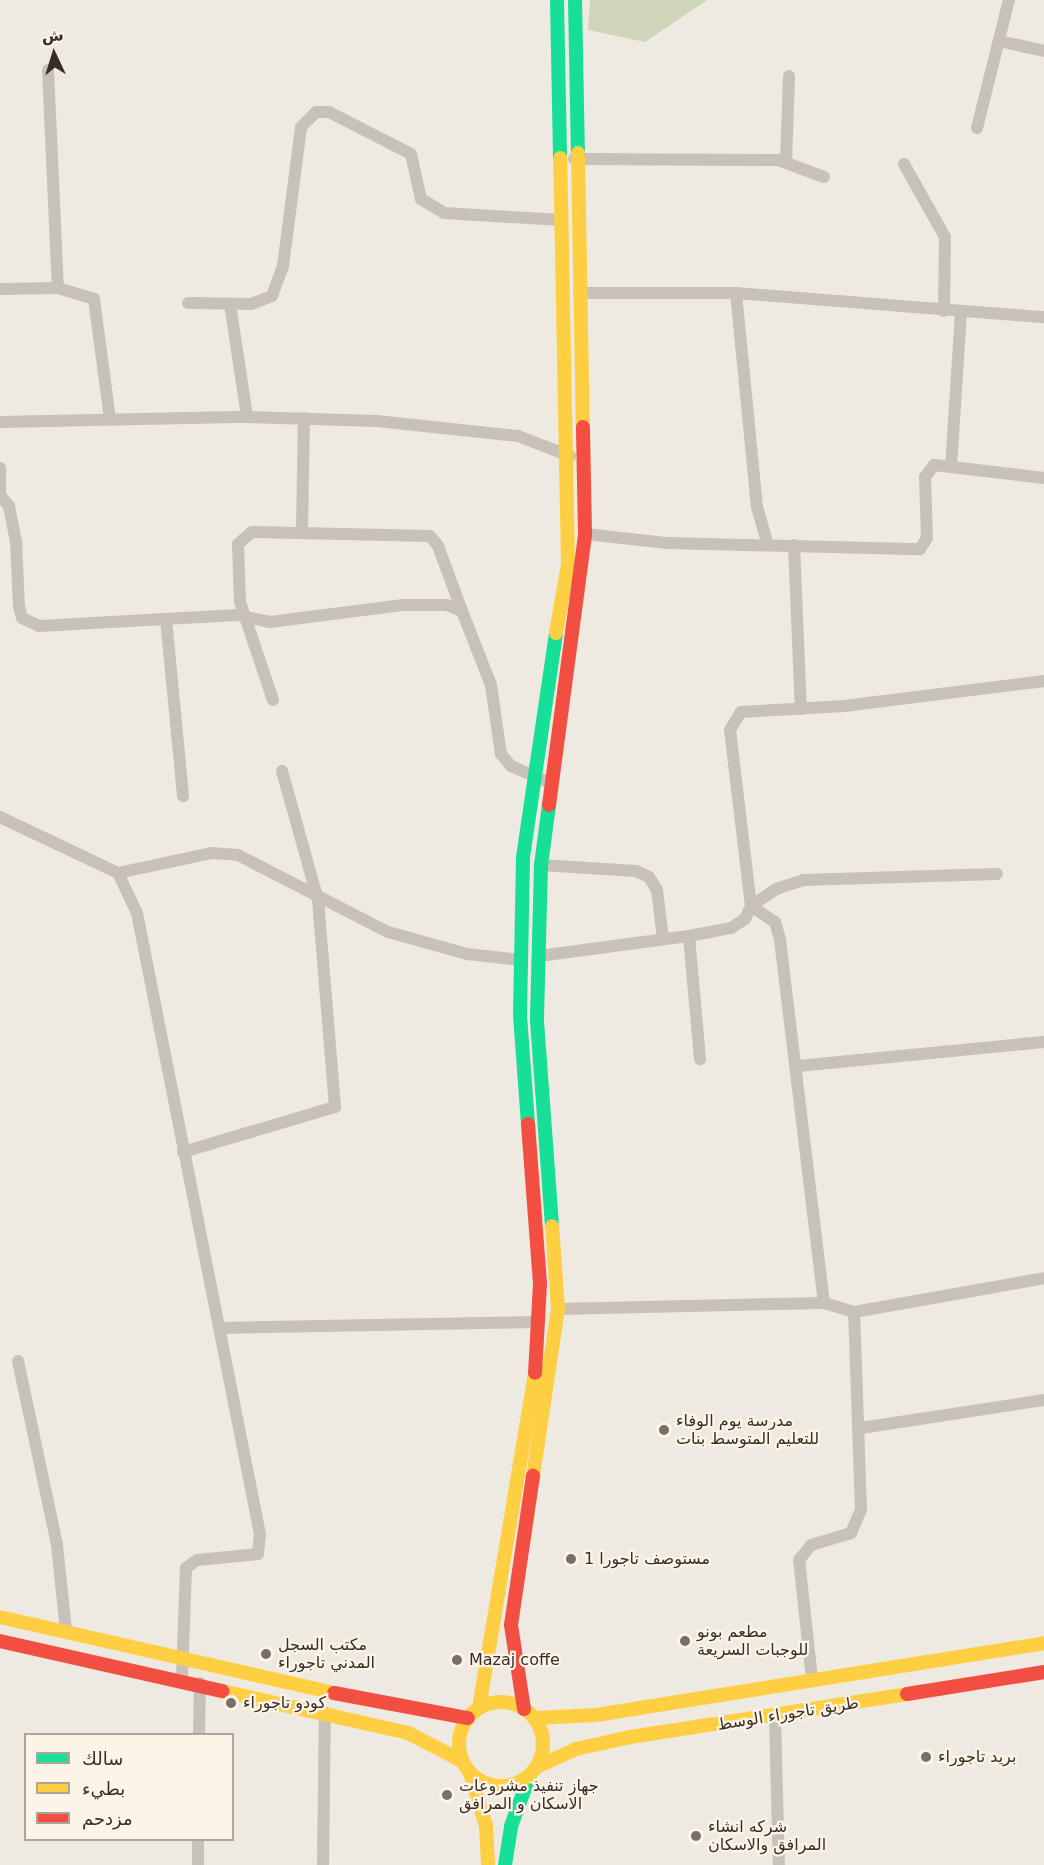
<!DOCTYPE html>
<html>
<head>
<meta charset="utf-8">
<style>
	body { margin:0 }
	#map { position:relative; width:1044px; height:1865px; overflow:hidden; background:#eee9e1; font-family:"DejaVu Sans","Noto Naskh Arabic",sans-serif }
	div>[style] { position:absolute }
	.green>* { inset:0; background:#ced5b9 }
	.street>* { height:12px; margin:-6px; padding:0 6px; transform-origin:6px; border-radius:6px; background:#c7c1b9 }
	.fast>* { height:14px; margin:-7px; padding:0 7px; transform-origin:7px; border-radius:7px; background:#16e098 }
	.slow>* { height:14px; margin:-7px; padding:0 7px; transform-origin:7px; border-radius:7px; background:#ffcf43 }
	.slow>.ring { margin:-7px; padding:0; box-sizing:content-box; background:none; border:14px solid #ffcf43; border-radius:50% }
	.jam>* { height:14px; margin:-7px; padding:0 7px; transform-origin:7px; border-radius:7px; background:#f24e42 }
	.dots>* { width:16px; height:16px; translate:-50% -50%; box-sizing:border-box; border:3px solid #fbf4e7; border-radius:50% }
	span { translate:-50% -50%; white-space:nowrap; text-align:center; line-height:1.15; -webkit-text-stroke:4.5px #fbf4e7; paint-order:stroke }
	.poi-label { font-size:16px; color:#382e27 }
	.left { translate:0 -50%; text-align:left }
	.street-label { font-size:16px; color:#382e27 }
	.legend { position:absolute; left:24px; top:1733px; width:210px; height:108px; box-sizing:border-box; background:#fbf4e7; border:2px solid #ada59a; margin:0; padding:8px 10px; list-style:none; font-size:18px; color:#382e27 }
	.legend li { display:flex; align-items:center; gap:12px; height:30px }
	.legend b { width:30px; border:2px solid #ada59a }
	.north { position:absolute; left:24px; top:24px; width:60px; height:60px; -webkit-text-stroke:4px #fbf4e7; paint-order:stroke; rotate:356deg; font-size:16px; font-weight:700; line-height:24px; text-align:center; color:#382e27 }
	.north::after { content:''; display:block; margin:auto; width:21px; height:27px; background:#382e27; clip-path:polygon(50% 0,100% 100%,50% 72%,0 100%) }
</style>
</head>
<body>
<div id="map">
	<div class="green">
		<div style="clip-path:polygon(590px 0,707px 0,645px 42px,588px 30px)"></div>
	</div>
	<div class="street">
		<div style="left:999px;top:41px;width:46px;rotate:12.5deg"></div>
		<div style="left:48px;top:70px;width:218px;rotate:87.4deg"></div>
		<div style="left:977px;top:128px;width:132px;rotate:-76deg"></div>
		<div style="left:574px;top:159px;width:204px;rotate:0.3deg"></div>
		<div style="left:778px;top:160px;width:49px;rotate:20.3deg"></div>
		<div style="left:786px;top:162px;width:86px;rotate:-88deg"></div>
		<div style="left:904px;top:164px;width:84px;rotate:60.7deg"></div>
		<div style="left:945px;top:237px;width:74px;rotate:90.8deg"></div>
		<div style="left:0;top:289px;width:58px;rotate:-1deg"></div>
		<div style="left:58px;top:288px;width:38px;rotate:17deg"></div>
		<div style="left:94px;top:299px;width:121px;rotate:82.4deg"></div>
		<div style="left:579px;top:293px;width:157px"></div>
		<div style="left:736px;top:293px;width:309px;rotate:4.5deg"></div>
		<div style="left:736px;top:293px;width:215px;rotate:84.4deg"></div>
		<div style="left:757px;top:507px;width:40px;rotate:74deg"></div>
		<div style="left:188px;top:303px;width:63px;rotate:0.9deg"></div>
		<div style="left:251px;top:304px;width:22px;rotate:-21deg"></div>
		<div style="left:272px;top:296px;width:32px;rotate:-70deg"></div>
		<div style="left:283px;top:266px;width:140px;rotate:-82.6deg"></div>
		<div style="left:301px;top:127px;width:21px;rotate:-45deg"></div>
		<div style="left:316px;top:112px;width:13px"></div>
		<div style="left:329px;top:112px;width:92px;rotate:27.1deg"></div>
		<div style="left:411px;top:154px;width:46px;rotate:77.5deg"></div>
		<div style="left:421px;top:199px;width:27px;rotate:31deg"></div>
		<div style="left:444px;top:213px;width:117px;rotate:3.4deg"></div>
		<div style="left:230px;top:304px;width:114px;rotate:81.4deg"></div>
		<div style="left:0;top:422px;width:247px;rotate:-1.2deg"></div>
		<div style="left:247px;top:417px;width:130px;rotate:1.8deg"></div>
		<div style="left:377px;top:421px;width:142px;rotate:6.1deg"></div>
		<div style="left:518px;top:436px;width:56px;rotate:21deg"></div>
		<div style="left:951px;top:467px;width:155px;rotate:-86.3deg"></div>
		<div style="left:0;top:468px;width:30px;rotate:90deg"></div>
		<div style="left:2px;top:498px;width:11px;rotate:49deg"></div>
		<div style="left:9px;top:506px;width:36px;rotate:79deg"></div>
		<div style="left:16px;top:541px;width:65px;rotate:87.4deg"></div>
		<div style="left:19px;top:606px;width:12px;rotate:76deg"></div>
		<div style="left:22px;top:618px;width:19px;rotate:25deg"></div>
		<div style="left:39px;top:626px;width:198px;rotate:-3.2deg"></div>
		<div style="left:237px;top:615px;width:34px;rotate:12deg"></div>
		<div style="left:270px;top:622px;width:133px;rotate:-7.3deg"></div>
		<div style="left:402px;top:605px;width:45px"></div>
		<div style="left:447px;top:605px;width:16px;rotate:22deg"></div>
		<div style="left:462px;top:611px;width:79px;rotate:68.6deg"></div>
		<div style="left:491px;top:685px;width:70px;rotate:81.8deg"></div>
		<div style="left:501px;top:754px;width:16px;rotate:50deg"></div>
		<div style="left:511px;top:766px;width:40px;rotate:23.4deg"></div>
		<div style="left:302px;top:530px;width:112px;rotate:-89deg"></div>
		<div style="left:585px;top:534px;width:81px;rotate:6.3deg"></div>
		<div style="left:666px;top:543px;width:254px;rotate:1.4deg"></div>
		<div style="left:920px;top:549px;width:13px;rotate:-58deg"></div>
		<div style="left:927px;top:538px;width:61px;rotate:-91.9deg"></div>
		<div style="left:925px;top:477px;width:15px;rotate:-53deg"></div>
		<div style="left:934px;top:465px;width:111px;rotate:6.7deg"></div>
		<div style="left:794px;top:545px;width:164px;rotate:87.6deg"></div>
		<div style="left:166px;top:619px;width:178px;rotate:84.5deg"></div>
		<div style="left:273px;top:700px;width:103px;rotate:-108.6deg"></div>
		<div style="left:240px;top:602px;width:58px;rotate:-92deg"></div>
		<div style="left:238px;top:544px;width:18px;rotate:-41deg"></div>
		<div style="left:252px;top:532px;width:178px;rotate:1.3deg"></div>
		<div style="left:430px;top:536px;width:13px;rotate:51deg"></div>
		<div style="left:438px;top:546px;width:69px;rotate:69.7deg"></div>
		<div style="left:0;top:817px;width:131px;rotate:25.4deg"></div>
		<div style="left:118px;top:873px;width:44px;rotate:64.6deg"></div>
		<div style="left:137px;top:913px;width:633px;rotate:78.8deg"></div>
		<div style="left:260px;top:1534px;width:20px;rotate:96deg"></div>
		<div style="left:258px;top:1554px;width:61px;rotate:174.4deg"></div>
		<div style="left:197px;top:1560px;width:14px;rotate:144deg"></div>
		<div style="left:186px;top:1568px;width:110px;rotate:92.1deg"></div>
		<div style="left:541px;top:865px;width:95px;rotate:3.6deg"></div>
		<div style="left:636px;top:871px;width:14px;rotate:25deg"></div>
		<div style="left:649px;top:877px;width:15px;rotate:58deg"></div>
		<div style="left:657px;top:890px;width:49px;rotate:83deg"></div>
		<div style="left:118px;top:873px;width:95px;rotate:-12.1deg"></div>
		<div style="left:211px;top:853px;width:27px;rotate:4deg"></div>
		<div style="left:238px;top:855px;width:169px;rotate:27.2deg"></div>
		<div style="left:388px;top:932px;width:82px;rotate:15.6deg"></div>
		<div style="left:467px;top:954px;width:54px;rotate:6.3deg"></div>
		<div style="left:751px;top:906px;width:29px;rotate:34deg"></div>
		<div style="left:775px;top:922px;width:19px;rotate:74deg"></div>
		<div style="left:780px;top:940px;width:366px;rotate:83.1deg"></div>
		<div style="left:751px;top:906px;width:30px;rotate:-34deg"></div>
		<div style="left:776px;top:889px;width:28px;rotate:-18deg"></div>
		<div style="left:803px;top:880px;width:194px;rotate:-1.8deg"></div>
		<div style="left:689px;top:936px;width:124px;rotate:84.9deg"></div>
		<div style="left:539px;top:956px;width:151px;rotate:-7.6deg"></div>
		<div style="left:689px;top:936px;width:43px;rotate:-10.8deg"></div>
		<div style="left:731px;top:928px;width:17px;rotate:-33deg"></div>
		<div style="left:745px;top:919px;width:14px;rotate:-65deg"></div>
		<div style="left:751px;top:906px;width:177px;rotate:-96.8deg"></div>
		<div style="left:730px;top:730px;width:21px;rotate:-59deg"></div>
		<div style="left:741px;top:712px;width:103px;rotate:-3.3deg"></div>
		<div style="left:844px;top:706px;width:202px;rotate:-7.1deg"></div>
		<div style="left:798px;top:1066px;width:247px;rotate:-5.6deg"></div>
		<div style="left:183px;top:1152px;width:159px;rotate:-16.5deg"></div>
		<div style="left:335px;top:1107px;width:208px;rotate:-94.7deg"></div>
		<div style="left:318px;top:900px;width:134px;rotate:-105.6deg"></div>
		<div style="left:558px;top:1309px;width:266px;rotate:-1.3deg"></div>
		<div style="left:824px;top:1303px;width:31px;rotate:17deg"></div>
		<div style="left:854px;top:1312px;width:193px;rotate:-10.1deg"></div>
		<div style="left:221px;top:1328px;width:317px;rotate:-1.1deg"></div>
		<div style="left:18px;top:1361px;width:188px;rotate:78deg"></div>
		<div style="left:57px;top:1545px;width:86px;rotate:84deg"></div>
		<div style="left:861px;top:1428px;width:185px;rotate:-8.7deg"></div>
		<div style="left:812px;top:1679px;width:120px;rotate:-96.2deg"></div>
		<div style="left:799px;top:1560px;width:19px;rotate:-51deg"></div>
		<div style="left:811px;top:1545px;width:42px;rotate:-16.7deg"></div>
		<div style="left:851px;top:1533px;width:25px;rotate:-67deg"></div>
		<div style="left:861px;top:1510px;width:198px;rotate:-92deg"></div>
		<div style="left:775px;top:1717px;width:148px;rotate:88.5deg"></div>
		<div style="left:199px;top:1734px;width:51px;rotate:-88.9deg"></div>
		<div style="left:198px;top:1865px;width:25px;rotate:-90deg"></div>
		<div style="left:323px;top:1865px;width:153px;rotate:-89.3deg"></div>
	</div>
	<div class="fast">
		<div style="left:557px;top:0;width:158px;rotate:88.9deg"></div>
		<div style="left:575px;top:0;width:153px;rotate:88.9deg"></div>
		<div style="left:549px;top:805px;width:61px;rotate:97.6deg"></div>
		<div style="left:541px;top:865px;width:156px;rotate:91.5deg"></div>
		<div style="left:537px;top:1021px;width:206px;rotate:85.8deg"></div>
		<div style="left:528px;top:1124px;width:109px;rotate:-94.2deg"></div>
		<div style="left:520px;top:1015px;width:158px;rotate:-88.9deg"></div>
		<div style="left:523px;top:857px;width:226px;rotate:-81.6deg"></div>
		<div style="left:505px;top:1865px;width:39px;rotate:-81deg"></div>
		<div style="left:511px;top:1826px;width:54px;rotate:-69.6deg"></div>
	</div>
	<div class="slow">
		<div style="left:578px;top:153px;width:274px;rotate:89deg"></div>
		<div style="left:556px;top:633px;width:70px;rotate:-80.1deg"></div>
		<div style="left:568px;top:564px;width:406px;rotate:-91.1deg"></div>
		<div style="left:533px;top:1476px;width:169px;rotate:-81.5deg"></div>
		<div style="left:558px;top:1309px;width:83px;rotate:-94.1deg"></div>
		<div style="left:0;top:1617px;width:343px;rotate:12.8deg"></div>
		<div style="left:222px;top:1691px;width:191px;rotate:12.7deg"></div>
		<div style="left:408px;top:1733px;width:61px;rotate:27.4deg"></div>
		<div class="ring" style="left:459px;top:1702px;width:70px;height:70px"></div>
		<div style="left:479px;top:1708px;width:340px;rotate:-80.5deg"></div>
		<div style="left:535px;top:1718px;width:61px;rotate:-2.8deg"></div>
		<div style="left:596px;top:1715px;width:454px;rotate:-9.1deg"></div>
		<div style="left:537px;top:1767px;width:43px;rotate:-24.8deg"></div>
		<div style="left:576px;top:1749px;width:55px;rotate:-12.5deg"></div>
		<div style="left:630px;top:1737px;width:280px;rotate:-8.8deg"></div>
		<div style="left:470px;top:1773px;width:55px;rotate:73.2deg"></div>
		<div style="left:486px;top:1826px;width:39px;rotate:87deg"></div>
	</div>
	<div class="jam">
		<div style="left:549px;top:805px;width:273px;rotate:-82.4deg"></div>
		<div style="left:585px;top:534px;width:107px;rotate:-91.1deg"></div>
		<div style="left:528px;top:1124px;width:160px;rotate:85.7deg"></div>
		<div style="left:540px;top:1284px;width:89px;rotate:93.2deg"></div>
		<div style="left:0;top:1641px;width:228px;rotate:12.7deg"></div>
		<div style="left:334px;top:1693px;width:136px;rotate:10.6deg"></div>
		<div style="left:907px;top:1694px;width:139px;rotate:-9.1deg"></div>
		<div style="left:524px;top:1709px;width:85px;rotate:-98.8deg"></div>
		<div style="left:511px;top:1625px;width:151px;rotate:-81.6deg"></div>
	</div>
	<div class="dots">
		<div style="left:664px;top:1430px;background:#786f68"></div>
		<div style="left:571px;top:1559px;background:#786f68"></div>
		<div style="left:685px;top:1641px;background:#786f68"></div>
		<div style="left:266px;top:1654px;background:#786f68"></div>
		<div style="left:457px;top:1660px;background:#786f68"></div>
		<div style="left:231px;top:1703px;background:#786f68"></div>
		<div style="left:926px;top:1757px;background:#786f68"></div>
		<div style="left:447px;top:1795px;background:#786f68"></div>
		<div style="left:696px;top:1836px;background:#786f68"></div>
	</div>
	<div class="poi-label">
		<span class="left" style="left:676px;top:1430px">مدرسة يوم الوفاء<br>للتعليم المتوسط بنات</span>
		<span class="left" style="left:584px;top:1559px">مستوصف تاجورا 1</span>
		<span class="left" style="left:697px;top:1641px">مطعم بونو<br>للوجبات السريعة</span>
		<span class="left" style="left:278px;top:1654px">مكتب السجل<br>المدني تاجوراء</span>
		<span class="left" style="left:469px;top:1660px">Mazaj coffe</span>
		<span class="left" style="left:243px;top:1703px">كودو تاجوراء</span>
		<span class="left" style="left:938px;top:1757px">بريد تاجوراء</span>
		<span class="left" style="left:459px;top:1795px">جهاز تنفيذ مشروعات<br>الاسكان و المرافق</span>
		<span class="left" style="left:708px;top:1836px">شركه انشاء<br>المرافق والاسكان</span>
	</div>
	<div class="street-label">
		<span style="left:788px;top:1714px;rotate:-9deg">طريق تاجوراء الوسط</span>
	</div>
	<ul class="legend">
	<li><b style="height:8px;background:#16e098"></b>سالك</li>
	<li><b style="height:8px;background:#ffcf43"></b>بطيء</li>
	<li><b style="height:8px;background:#f24e42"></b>مزدحم</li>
	</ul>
	<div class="north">ش</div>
</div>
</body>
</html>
